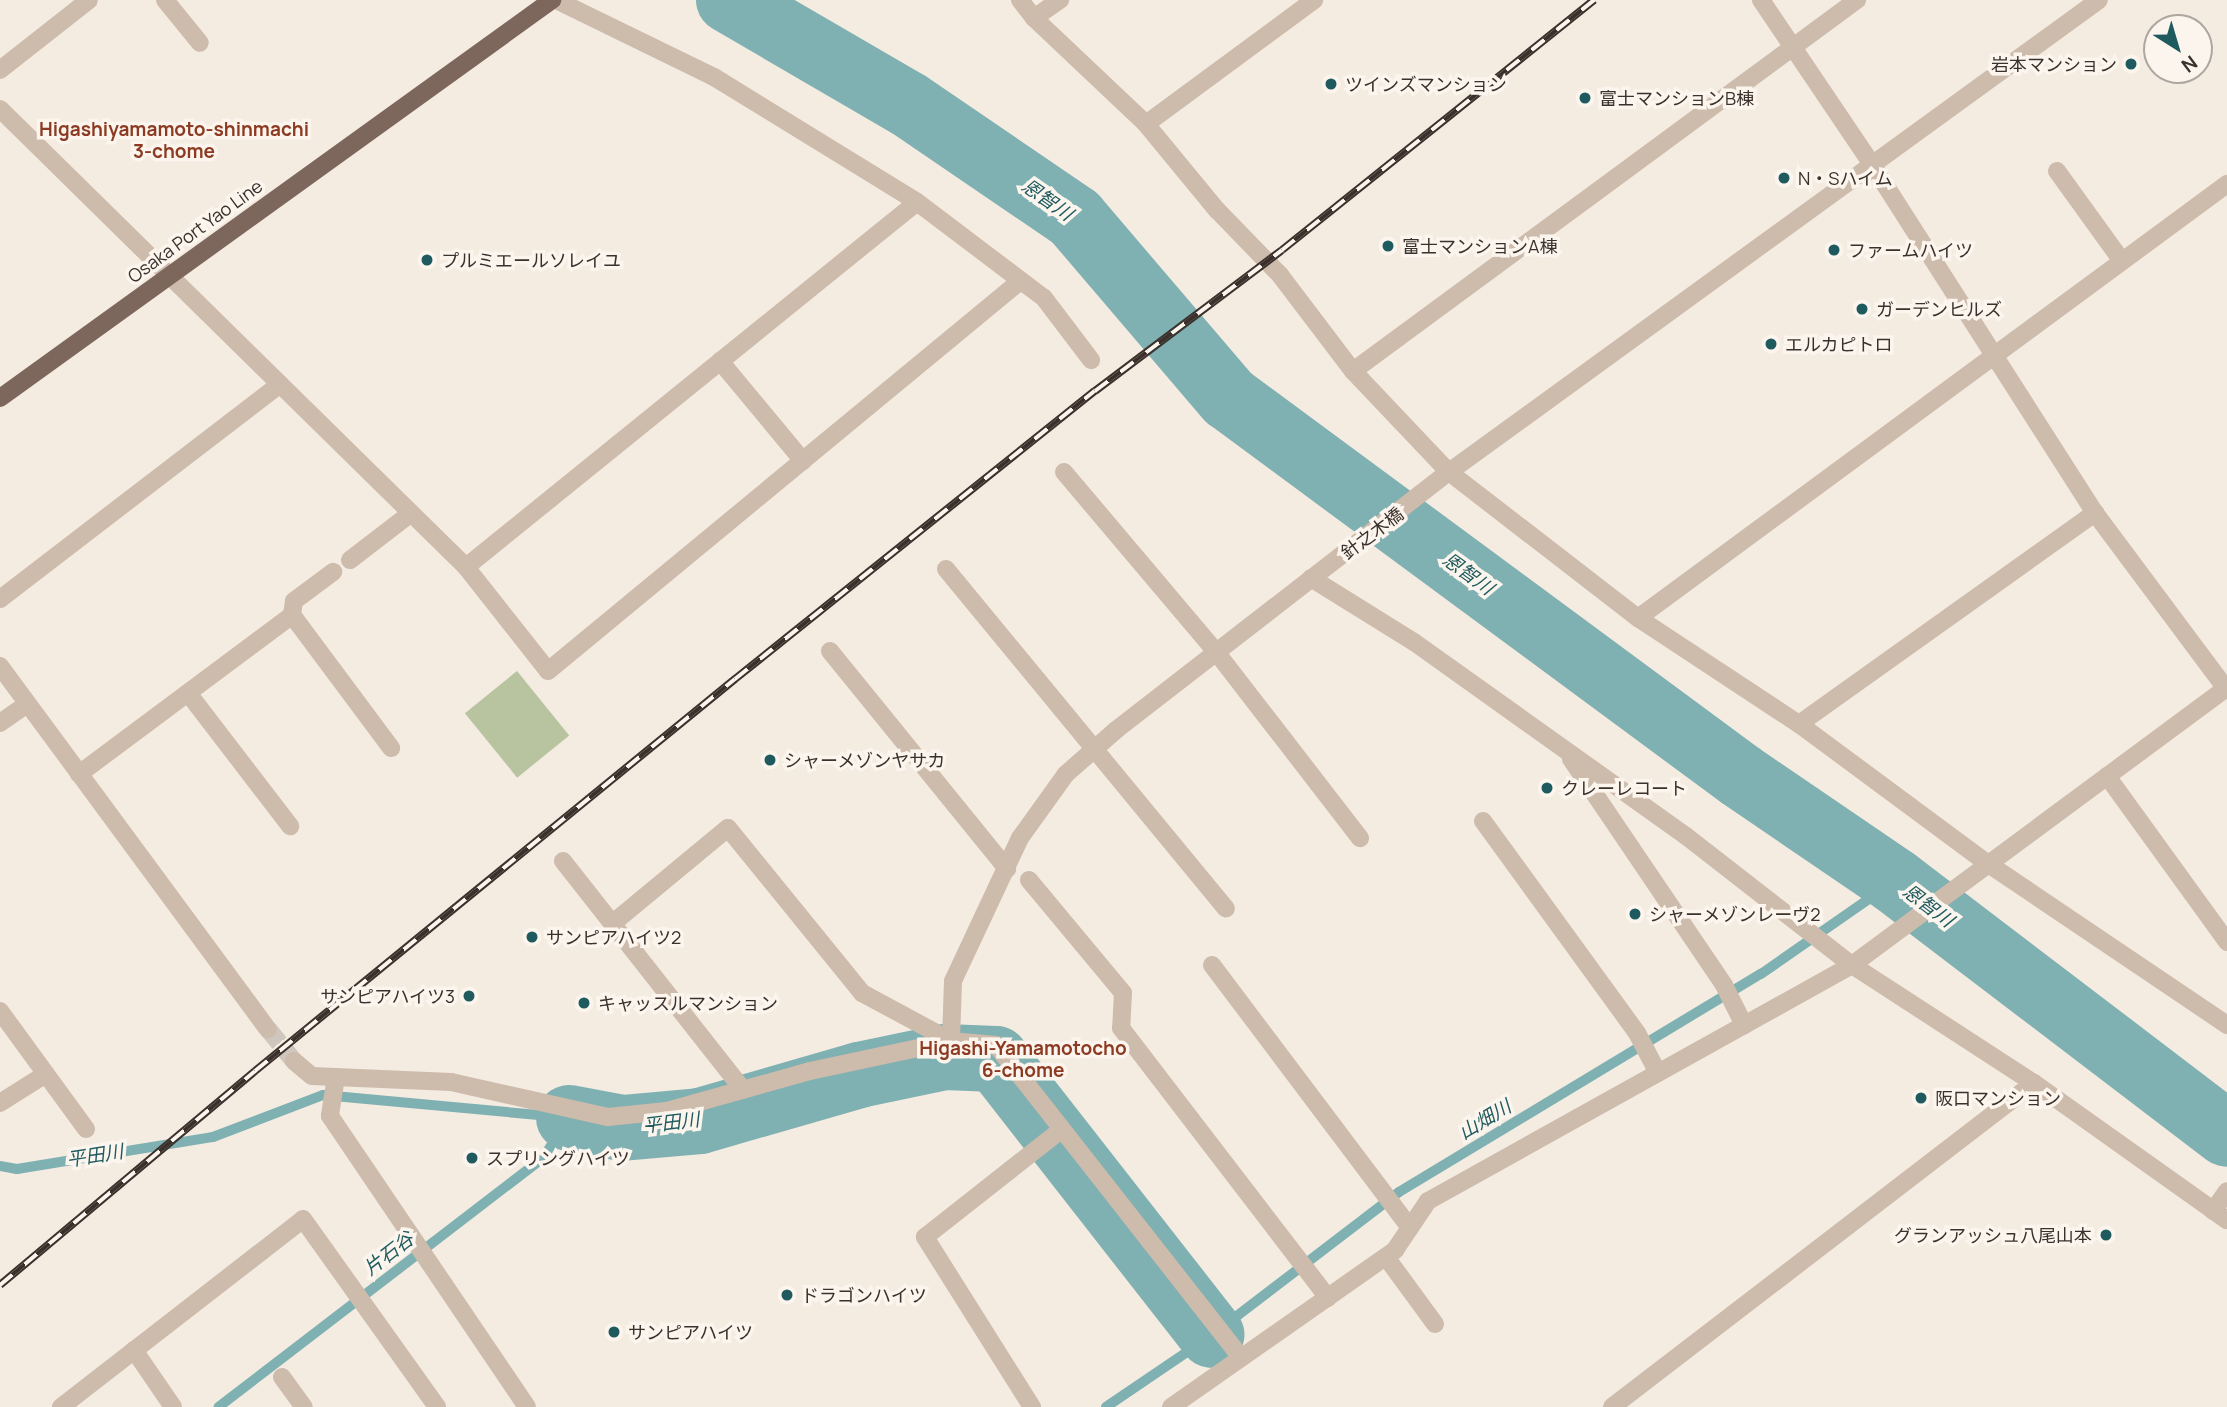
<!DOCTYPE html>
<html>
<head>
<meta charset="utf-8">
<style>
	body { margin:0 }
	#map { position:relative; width:2227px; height:1407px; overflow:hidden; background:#f4ebe1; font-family:Manrope,"Noto Sans JP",sans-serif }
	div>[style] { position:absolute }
	.green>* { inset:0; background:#b8c4a0; transform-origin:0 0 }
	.stream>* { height:10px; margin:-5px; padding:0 5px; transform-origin:5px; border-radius:5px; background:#7fb0b2 }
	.river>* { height:66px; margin:-33px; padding:0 33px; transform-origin:33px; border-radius:33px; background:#7fb0b2 }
	.minor-tunnel>* { height:18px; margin-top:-9px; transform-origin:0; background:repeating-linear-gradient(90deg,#cfc6bd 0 18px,transparent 0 27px) }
	.minor>* { height:18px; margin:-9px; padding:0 9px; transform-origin:9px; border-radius:9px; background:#cdbbac }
	.major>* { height:18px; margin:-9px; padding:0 9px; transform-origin:9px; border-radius:9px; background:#7d675c }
	.rail>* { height:8px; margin-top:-4px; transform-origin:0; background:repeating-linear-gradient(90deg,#fbf5ee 0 16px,#3b302b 0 32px); box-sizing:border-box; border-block:2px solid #3b302b }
	.dots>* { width:19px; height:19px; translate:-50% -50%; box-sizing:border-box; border:4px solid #fbf5ee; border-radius:50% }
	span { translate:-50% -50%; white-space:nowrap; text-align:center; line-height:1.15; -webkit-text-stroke:7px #fbf5ee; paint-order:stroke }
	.poi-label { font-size:18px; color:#3b302b }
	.right { translate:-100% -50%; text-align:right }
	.left { translate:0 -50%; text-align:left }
	.street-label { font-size:18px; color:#3b302b }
	.neighbourhood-label { font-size:19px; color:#8c3b22; font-weight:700 }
	.water-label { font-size:19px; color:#1f5a5e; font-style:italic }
	.north { position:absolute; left:2143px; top:14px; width:70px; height:70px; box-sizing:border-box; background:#fbf5ee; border:2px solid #aea6a0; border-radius:50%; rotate:143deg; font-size:19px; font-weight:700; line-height:28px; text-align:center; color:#3b302b }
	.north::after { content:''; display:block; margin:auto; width:24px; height:32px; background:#1f5a5e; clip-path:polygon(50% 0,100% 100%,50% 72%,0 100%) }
</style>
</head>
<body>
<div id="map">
	<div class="green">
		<div style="left:517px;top:671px;width:83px;height:67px;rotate:51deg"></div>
	</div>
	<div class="stream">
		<div style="left:0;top:1166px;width:17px;rotate:10deg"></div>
		<div style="left:17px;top:1169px;width:199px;rotate:-9.3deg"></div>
		<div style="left:213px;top:1137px;width:118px;rotate:-20.9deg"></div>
		<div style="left:323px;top:1095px;width:247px;rotate:5.3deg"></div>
		<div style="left:569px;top:1118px;width:48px;rotate:123deg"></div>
		<div style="left:543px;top:1158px;width:409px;rotate:142.5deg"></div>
		<div style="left:1106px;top:1407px;width:128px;rotate:-34.2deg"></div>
		<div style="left:1212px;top:1335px;width:235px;rotate:-37.4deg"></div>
		<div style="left:1399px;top:1192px;width:423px;rotate:-31.1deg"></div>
		<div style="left:1761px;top:974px;width:163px;rotate:-34.8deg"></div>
	</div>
	<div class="river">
		<div style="left:729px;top:0;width:207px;rotate:30.2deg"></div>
		<div style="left:908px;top:104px;width:202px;rotate:34.3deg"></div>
		<div style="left:1075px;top:218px;width:237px;rotate:49.5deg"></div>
		<div style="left:1229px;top:398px;width:636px;rotate:36.44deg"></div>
		<div style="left:1741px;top:776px;width:186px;rotate:34.3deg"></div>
		<div style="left:1895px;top:881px;width:417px;rotate:37.3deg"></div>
		<div style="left:569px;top:1118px;width:54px;rotate:10.7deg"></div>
		<div style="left:622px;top:1128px;width:78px;rotate:-5.1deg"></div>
		<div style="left:700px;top:1121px;width:166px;rotate:-16.1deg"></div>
		<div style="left:859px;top:1075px;width:88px;rotate:-11.8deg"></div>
		<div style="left:945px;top:1057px;width:51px;rotate:2.2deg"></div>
		<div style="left:996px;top:1059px;width:350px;rotate:52deg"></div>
	</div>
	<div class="minor-tunnel">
		<div style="left:268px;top:1029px;width:41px;rotate:50.9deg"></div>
	</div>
	<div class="minor">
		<div style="left:165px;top:0;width:55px;rotate:50.9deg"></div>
		<div style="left:556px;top:0;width:176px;rotate:26deg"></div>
		<div style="left:714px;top:77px;width:238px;rotate:31.6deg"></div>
		<div style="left:917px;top:202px;width:159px;rotate:37.1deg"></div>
		<div style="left:1044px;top:298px;width:78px;rotate:52.8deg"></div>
		<div style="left:1020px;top:0;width:23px;rotate:52deg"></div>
		<div style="left:1034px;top:18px;width:154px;rotate:43.4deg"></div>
		<div style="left:1146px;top:124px;width:112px;rotate:50.5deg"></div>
		<div style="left:1217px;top:210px;width:91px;rotate:45.9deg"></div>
		<div style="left:1280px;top:275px;width:121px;rotate:52.8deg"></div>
		<div style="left:1353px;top:371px;width:139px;rotate:46.5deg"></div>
		<div style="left:1449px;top:472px;width:239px;rotate:37.7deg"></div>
		<div style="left:1638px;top:618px;width:193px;rotate:33.4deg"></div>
		<div style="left:1799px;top:724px;width:234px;rotate:36.5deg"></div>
		<div style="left:1987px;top:863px;width:290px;rotate:34deg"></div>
		<div style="left:1761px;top:0;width:200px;rotate:56deg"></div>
		<div style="left:1873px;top:166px;width:412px;rotate:57.4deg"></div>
		<div style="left:2095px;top:513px;width:221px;rotate:53.3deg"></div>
		<div style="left:1034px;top:18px;width:32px;rotate:-35deg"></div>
		<div style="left:0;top:70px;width:113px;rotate:-38.2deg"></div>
		<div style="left:0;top:109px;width:653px;rotate:44.5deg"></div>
		<div style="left:466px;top:567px;width:132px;rotate:51.7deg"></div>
		<div style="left:548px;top:671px;width:611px;rotate:-39.55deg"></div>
		<div style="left:1146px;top:124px;width:209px;rotate:-36.4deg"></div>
		<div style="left:2057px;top:171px;width:111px;rotate:54.2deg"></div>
		<div style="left:720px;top:361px;width:130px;rotate:50.3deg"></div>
		<div style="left:1353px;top:371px;width:626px;rotate:-36.36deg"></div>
		<div style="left:1064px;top:472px;width:237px;rotate:49.8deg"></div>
		<div style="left:1217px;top:653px;width:234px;rotate:52.3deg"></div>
		<div style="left:350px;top:560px;width:77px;rotate:-37.6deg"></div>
		<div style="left:466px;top:567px;width:580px;rotate:-38.98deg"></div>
		<div style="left:946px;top:569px;width:440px;rotate:50.5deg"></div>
		<div style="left:1311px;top:578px;width:121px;rotate:31.9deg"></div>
		<div style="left:1414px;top:642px;width:334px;rotate:35.5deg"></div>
		<div style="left:1686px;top:836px;width:210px;rotate:37.9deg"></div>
		<div style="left:1852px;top:965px;width:217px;rotate:33deg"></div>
		<div style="left:2034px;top:1083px;width:237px;rotate:35.4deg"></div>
		<div style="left:0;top:599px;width:353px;rotate:-37.5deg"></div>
		<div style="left:292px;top:615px;width:14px;rotate:-82deg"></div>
		<div style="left:294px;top:601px;width:49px;rotate:-36.6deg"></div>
		<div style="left:1638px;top:618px;width:732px;rotate:-36.38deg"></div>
		<div style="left:830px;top:651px;width:281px;rotate:50.9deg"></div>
		<div style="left:0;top:666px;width:451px;rotate:53.6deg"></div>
		<div style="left:188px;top:693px;width:168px;rotate:52.5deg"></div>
		<div style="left:0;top:723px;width:33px;rotate:-35deg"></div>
		<div style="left:1799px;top:724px;width:364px;rotate:-35.5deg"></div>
		<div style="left:1571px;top:759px;width:273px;rotate:55.9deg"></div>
		<div style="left:1724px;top:985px;width:45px;rotate:63.4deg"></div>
		<div style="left:79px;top:774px;width:266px;rotate:-36.7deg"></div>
		<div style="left:292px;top:615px;width:166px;rotate:53.3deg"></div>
		<div style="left:2107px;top:776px;width:205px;rotate:54.1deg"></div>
		<div style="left:1483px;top:821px;width:262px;rotate:54deg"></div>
		<div style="left:1637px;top:1033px;width:45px;rotate:62.3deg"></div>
		<div style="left:563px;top:861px;width:291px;rotate:51.8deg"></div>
		<div style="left:1029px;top:880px;width:147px;rotate:50.2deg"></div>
		<div style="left:1123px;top:993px;width:35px;rotate:93deg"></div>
		<div style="left:1121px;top:1028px;width:340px;rotate:52.5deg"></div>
		<div style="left:613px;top:923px;width:149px;rotate:-39.6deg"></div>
		<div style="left:728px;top:828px;width:213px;rotate:50.9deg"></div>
		<div style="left:862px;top:993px;width:101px;rotate:28.3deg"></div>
		<div style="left:951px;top:1041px;width:45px;rotate:5.1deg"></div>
		<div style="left:996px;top:1045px;width:397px;rotate:51.9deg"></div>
		<div style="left:1212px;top:965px;width:329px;rotate:53deg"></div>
		<div style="left:0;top:1011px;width:146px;rotate:53.9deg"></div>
		<div style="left:294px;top:1061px;width:23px;rotate:40deg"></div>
		<div style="left:312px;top:1076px;width:139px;rotate:2.5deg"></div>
		<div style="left:451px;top:1082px;width:161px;rotate:12.6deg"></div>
		<div style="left:608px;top:1117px;width:59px;rotate:-5.8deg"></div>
		<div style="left:667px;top:1111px;width:148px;rotate:-15.6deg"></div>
		<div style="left:810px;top:1071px;width:144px;rotate:-12deg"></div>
		<div style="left:951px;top:1041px;width:60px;rotate:-88.1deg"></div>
		<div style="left:953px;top:981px;width:158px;rotate:-64.9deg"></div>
		<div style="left:1020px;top:838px;width:79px;rotate:-54.3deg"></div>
		<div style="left:1066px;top:774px;width:67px;rotate:-41.3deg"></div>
		<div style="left:1116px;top:730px;width:421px;rotate:-37.8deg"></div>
		<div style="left:1449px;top:472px;width:803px;rotate:-35.99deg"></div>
		<div style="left:336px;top:1077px;width:39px;rotate:99deg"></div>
		<div style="left:330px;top:1116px;width:351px;rotate:55.9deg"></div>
		<div style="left:0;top:1103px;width:54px;rotate:-32.2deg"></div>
		<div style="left:2213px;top:1211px;width:24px;rotate:-55deg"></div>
		<div style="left:1386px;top:1257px;width:83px;rotate:53.8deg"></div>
		<div style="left:134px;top:1350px;width:69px;rotate:55.6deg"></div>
		<div style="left:282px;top:1377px;width:37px;rotate:54deg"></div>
		<div style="left:61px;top:1407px;width:306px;rotate:-37.8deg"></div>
		<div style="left:303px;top:1219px;width:231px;rotate:54.5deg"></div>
		<div style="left:1032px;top:1407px;width:201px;rotate:-122.2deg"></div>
		<div style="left:925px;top:1237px;width:173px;rotate:-38.2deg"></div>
		<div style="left:1171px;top:1407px;width:274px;rotate:-35deg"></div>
		<div style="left:1395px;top:1250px;width:59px;rotate:-56deg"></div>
		<div style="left:1428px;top:1201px;width:485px;rotate:-29.1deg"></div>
		<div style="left:1852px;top:965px;width:466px;rotate:-36.5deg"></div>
		<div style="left:1612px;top:1407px;width:532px;rotate:-37.52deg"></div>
	</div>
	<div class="major">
		<div style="left:0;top:398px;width:681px;rotate:-35.79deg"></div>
	</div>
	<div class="rail">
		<div style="left:0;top:1285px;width:333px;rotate:-40deg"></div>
		<div style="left:255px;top:1071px;width:620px;rotate:-39.24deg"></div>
		<div style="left:735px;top:679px;width:461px;rotate:-38.7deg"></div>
		<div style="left:1095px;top:391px;width:234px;rotate:-37deg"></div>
		<div style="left:1282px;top:250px;width:400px;rotate:-38.7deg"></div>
	</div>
	<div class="dots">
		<div style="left:2131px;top:64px;background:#1f5a5e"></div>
		<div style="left:1331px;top:84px;background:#1f5a5e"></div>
		<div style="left:1585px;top:98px;background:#1f5a5e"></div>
		<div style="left:1784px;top:178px;background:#1f5a5e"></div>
		<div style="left:1388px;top:246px;background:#1f5a5e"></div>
		<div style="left:1834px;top:250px;background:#1f5a5e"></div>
		<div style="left:427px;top:260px;background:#1f5a5e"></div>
		<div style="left:1862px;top:309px;background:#1f5a5e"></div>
		<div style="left:1771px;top:344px;background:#1f5a5e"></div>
		<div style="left:770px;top:760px;background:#1f5a5e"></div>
		<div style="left:1547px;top:788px;background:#1f5a5e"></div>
		<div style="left:1635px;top:914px;background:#1f5a5e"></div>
		<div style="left:532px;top:937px;background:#1f5a5e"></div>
		<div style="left:469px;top:996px;background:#1f5a5e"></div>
		<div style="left:584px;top:1003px;background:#1f5a5e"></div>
		<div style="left:1921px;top:1098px;background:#1f5a5e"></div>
		<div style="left:472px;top:1158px;background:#1f5a5e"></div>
		<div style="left:2106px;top:1235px;background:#1f5a5e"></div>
		<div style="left:787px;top:1295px;background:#1f5a5e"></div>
		<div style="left:614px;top:1332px;background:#1f5a5e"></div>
	</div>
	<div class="poi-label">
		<span class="right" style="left:2117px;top:64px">岩本マンション</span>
		<span class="left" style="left:1345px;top:84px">ツインズマンション</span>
		<span class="left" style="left:1599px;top:98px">富士マンションB棟</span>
		<span class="left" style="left:1798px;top:178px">N・Sハイム</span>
		<span class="left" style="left:1402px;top:246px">富士マンションA棟</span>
		<span class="left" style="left:1848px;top:250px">ファームハイツ</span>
		<span class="left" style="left:441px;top:260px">プルミエールソレイユ</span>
		<span class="left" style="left:1876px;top:309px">ガーデンヒルズ</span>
		<span class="left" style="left:1785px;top:344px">エルカピトロ</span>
		<span class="left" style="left:784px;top:760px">シャーメゾンヤサカ</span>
		<span class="left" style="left:1561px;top:788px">クレーレコート</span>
		<span class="left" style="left:1649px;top:914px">シャーメゾンレーヴ2</span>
		<span class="left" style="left:546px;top:937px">サンピアハイツ2</span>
		<span class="right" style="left:455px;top:996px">サンピアハイツ3</span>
		<span class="left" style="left:598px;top:1003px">キャッスルマンション</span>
		<span class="left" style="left:1935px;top:1098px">阪口マンション</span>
		<span class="left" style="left:486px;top:1158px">スプリングハイツ</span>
		<span class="right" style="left:2092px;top:1235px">グランアッシュ八尾山本</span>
		<span class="left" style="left:801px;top:1295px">ドラゴンハイツ</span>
		<span class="left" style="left:628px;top:1332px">サンピアハイツ</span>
	</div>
	<div class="street-label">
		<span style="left:195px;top:231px;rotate:-36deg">Osaka Port Yao Line</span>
		<span style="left:1372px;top:533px;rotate:-37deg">針之木橋</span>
	</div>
	<div class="neighbourhood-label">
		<span style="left:174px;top:141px">Higashiyamamoto-shinmachi<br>3-chome</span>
		<span style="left:1023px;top:1060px">Higashi-Yamamotocho<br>6-chome</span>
	</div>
	<div class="water-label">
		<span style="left:1047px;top:200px;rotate:35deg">恩智川</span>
		<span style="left:1468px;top:574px;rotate:36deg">恩智川</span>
		<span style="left:1928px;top:906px;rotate:37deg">恩智川</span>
		<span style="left:1485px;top:1120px;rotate:-31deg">山畑川</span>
		<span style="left:671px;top:1123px;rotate:-7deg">平田川</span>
		<span style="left:95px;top:1156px;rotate:-9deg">平田川</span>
		<span style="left:389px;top:1254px;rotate:-38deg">片石谷</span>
	</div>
	<div class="north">N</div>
</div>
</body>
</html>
